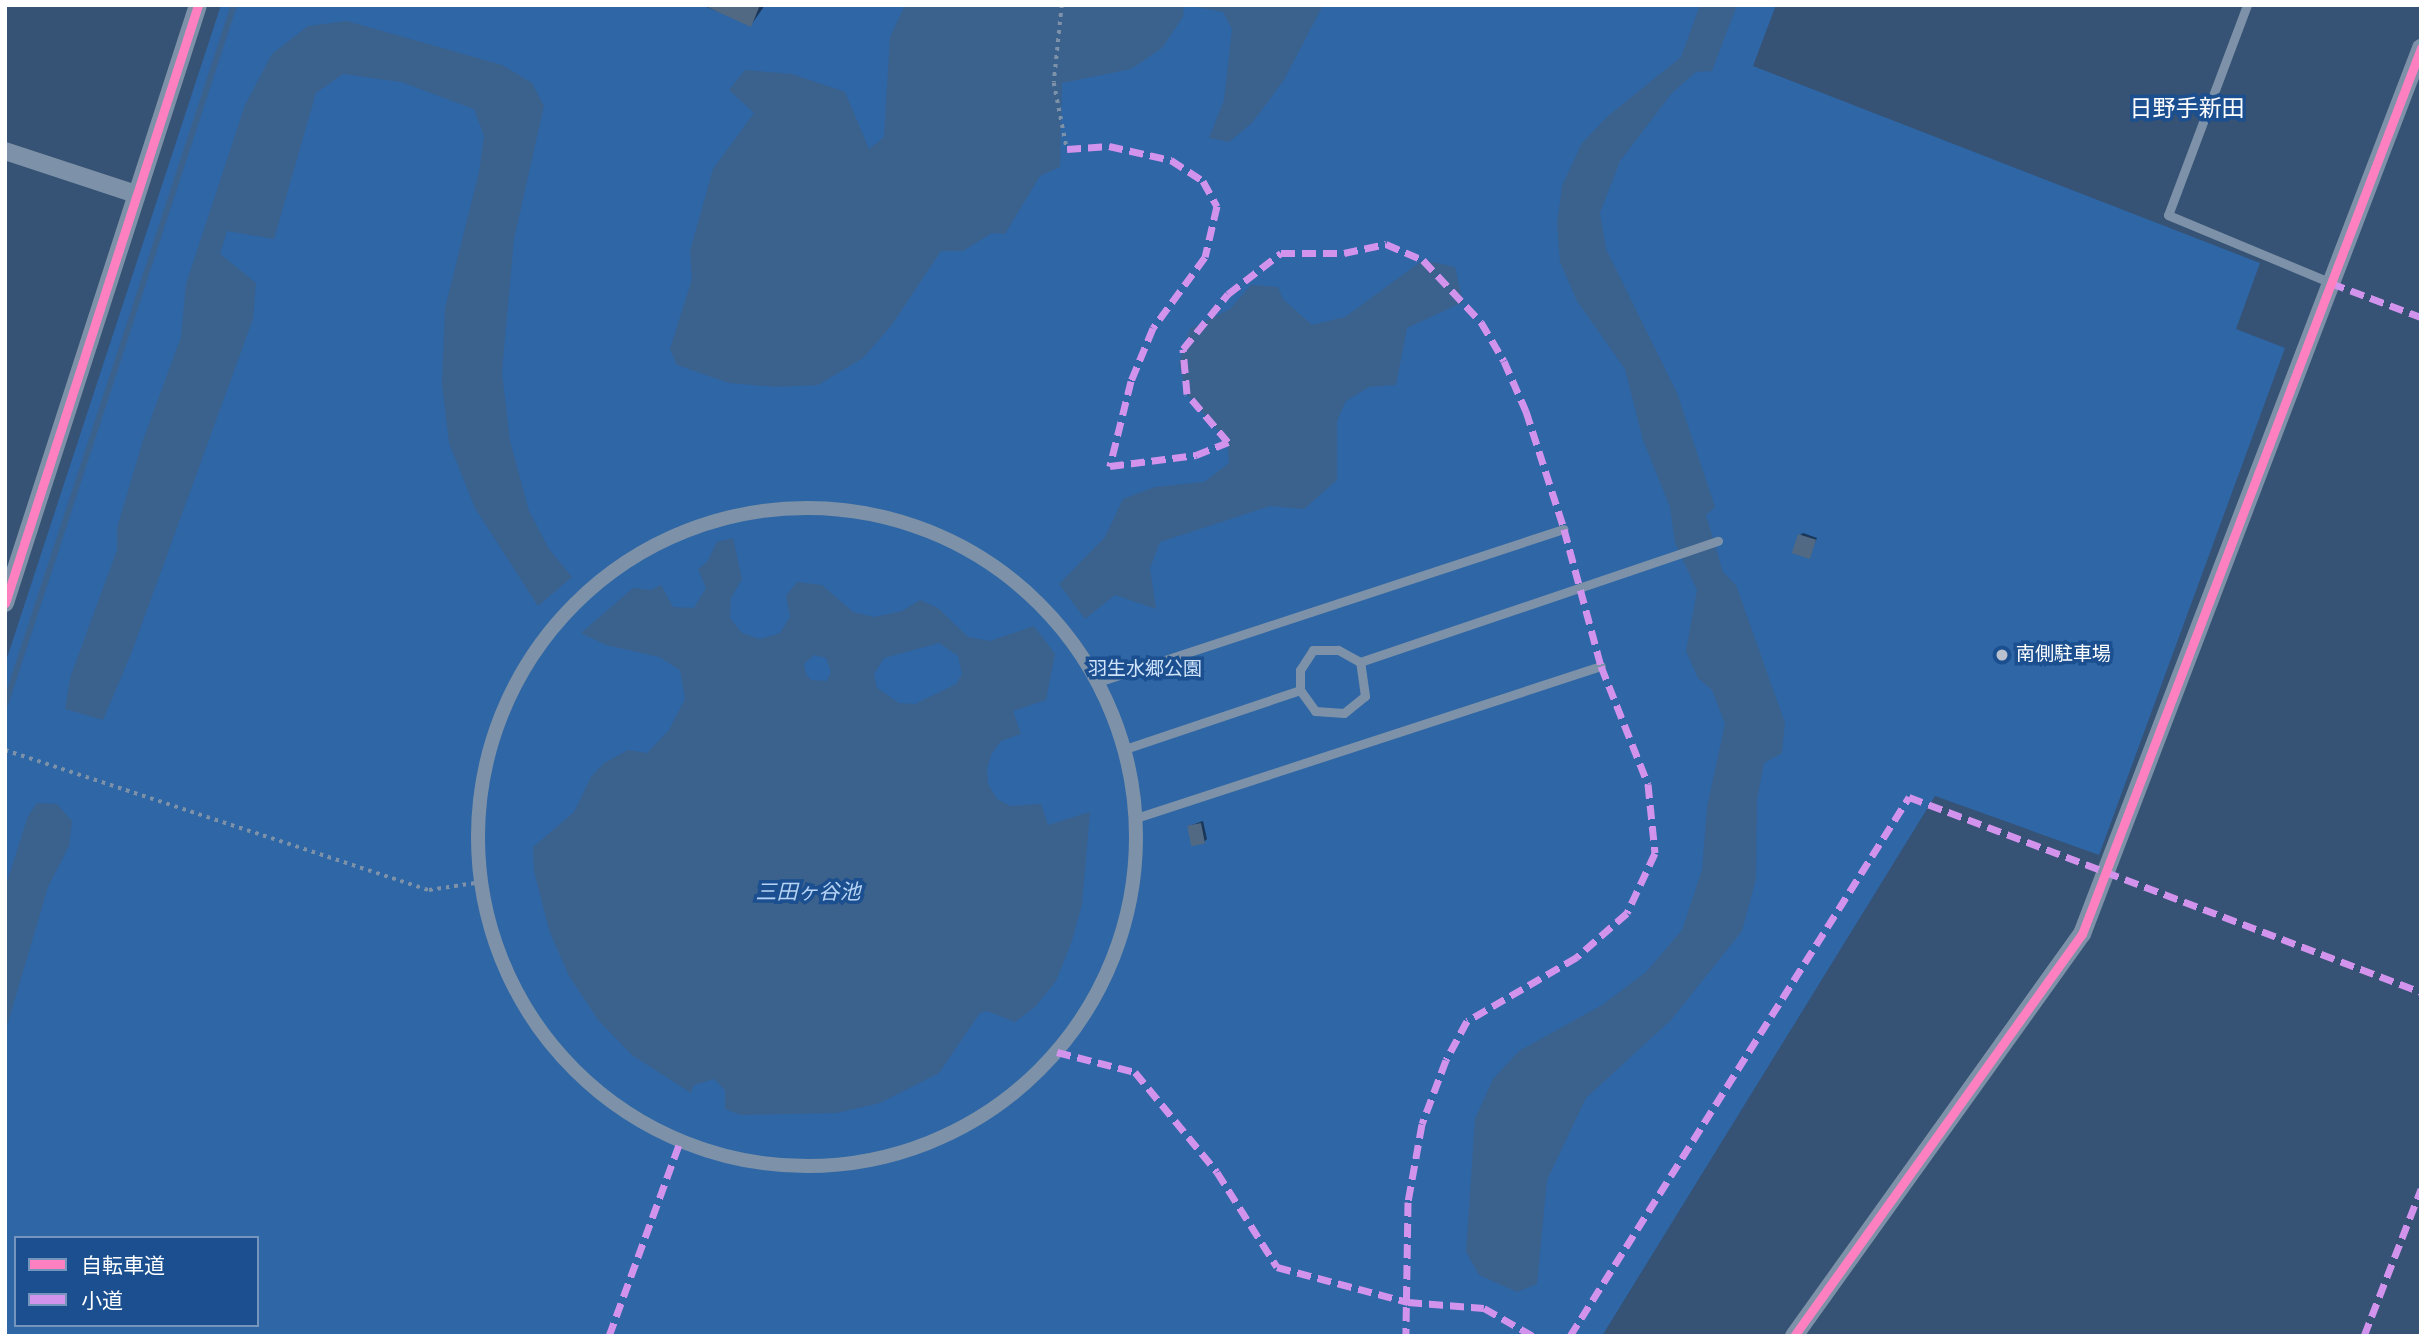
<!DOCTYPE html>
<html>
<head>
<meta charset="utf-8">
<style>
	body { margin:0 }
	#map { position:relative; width:2426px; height:1341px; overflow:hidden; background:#365274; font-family:"Source Sans 3","Noto Sans JP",sans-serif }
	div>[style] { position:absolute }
	.green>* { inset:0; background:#2f66a5 }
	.water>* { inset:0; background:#3b618d }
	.shadow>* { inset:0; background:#0007 }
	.stream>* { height:6px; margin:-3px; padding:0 3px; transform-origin:3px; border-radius:3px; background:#3b618d }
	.building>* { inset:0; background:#526984; transform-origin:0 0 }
	.path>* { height:3.5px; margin-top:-1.75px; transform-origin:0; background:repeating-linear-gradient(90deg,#7d92a8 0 3.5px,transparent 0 8.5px) }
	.service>* { height:9px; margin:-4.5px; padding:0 4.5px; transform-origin:4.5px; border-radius:4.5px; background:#7d92a8 }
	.pedestrian>* { height:14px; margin:-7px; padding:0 7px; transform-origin:7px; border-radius:7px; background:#7d92a8 }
	.pedestrian>.ring { margin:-7px; padding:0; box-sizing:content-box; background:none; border:14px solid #7d92a8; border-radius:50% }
	.minor>* { height:18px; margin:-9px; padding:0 9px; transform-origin:9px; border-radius:9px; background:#7d92a8 }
	.quiet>* { height:7px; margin-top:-3.5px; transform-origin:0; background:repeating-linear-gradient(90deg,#d193ec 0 14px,transparent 0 21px) }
	.cycleway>* { height:9px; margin:-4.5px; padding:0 4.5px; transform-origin:4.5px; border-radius:4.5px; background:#ff80c0 }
	.dots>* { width:19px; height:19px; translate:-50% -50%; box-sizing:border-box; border:4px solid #1b4f8f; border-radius:50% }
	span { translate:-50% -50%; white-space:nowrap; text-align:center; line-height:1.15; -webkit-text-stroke:7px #1b4f8f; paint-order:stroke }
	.poi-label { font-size:19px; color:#fff }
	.left { translate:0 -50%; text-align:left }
	.park-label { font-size:19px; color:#cfe3fa }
	.water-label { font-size:21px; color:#b5d3f5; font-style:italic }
	.quarter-label { font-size:23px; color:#fff }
	.frame { position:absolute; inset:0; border:7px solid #fff; pointer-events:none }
	.legend { position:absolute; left:14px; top:1236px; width:245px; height:91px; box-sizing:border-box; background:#1b4f8f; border:2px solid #7695bc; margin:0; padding:9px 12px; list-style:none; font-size:21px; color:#fff }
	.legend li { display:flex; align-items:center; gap:14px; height:35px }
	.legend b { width:35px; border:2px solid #7695bc }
</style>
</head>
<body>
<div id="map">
	<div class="green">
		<div style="clip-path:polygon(evenodd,221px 5px,1776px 5px,1753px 66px,2260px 263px,2236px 329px,2285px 348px,2099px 855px,1935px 796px,1602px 1336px,5px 1336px,5px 664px,221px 5px,16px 1238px,257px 1238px,257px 1325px,16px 1325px,16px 1238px)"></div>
	</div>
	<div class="water">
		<div style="clip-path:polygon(905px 5px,1184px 5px,1183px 17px,1162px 48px,1131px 69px,1062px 83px,1060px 167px,1040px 176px,1005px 234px,992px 233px,963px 251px,941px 251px,891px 326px,863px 358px,818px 385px,775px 387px,729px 383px,677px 365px,670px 349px,692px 279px,690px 251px,713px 169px,754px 113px,729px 90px,745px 70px,792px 74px,845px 92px,869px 149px,884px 137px,890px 37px)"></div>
		<div style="clip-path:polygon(1185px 5px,1323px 5px,1284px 80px,1252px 123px,1229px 142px,1209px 138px,1224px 100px,1232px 29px,1223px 12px)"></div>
		<div style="clip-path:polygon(1700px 5px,1737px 5px,1712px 71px,1696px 72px,1672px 93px,1620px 161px,1600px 213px,1606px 249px,1677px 393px,1715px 507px,1706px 515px,1723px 572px,1736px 585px,1785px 723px,1782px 753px,1764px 763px,1757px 800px,1756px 879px,1742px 931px,1671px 1020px,1586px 1098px,1547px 1180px,1537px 1284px,1517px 1292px,1479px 1275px,1466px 1252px,1475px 1119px,1493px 1079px,1519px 1051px,1602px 1005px,1646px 972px,1682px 930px,1702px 870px,1707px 807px,1725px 724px,1712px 690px,1698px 678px,1686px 651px,1697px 590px,1675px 543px,1670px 507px,1643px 440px,1625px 369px,1577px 301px,1560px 262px,1557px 224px,1562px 186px,1582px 143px,1608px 116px,1681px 57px)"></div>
		<div style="clip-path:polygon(347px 21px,502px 65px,532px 83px,544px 106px,514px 239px,502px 372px,510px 441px,529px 511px,549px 549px,572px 577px,538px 606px,475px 508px,449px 443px,442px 384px,445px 308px,479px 172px,484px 136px,474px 109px,401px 82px,343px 74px,316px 93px,274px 239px,227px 231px,220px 254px,256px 283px,253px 319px,131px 654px,103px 720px,65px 709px,70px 678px,117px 550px,117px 528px,143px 440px,181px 337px,186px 284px,245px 105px,272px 54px,308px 26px)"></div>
		<div style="clip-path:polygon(1423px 260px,1455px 267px,1463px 302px,1407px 328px,1396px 385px,1369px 387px,1346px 401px,1337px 421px,1337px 480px,1304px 509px,1270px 506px,1160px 542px,1150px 568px,1156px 609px,1115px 595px,1085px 619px,1059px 584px,1105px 537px,1123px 499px,1155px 487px,1204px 482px,1229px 463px,1228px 442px,1187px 394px,1179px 363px,1190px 329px,1230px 309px,1251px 285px,1278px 287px,1283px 299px,1312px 325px,1345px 317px)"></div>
		<div style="clip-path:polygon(evenodd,733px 538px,742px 579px,731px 598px,730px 618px,742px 633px,760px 639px,780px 633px,790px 617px,786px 596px,797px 582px,822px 585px,853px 612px,874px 617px,902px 611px,920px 600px,938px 608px,968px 637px,990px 641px,1034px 626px,1055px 654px,1046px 700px,1013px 711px,1021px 734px,1001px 741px,992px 753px,987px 768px,988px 784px,997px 799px,1010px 806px,1041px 804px,1048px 825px,1090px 812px,1082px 904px,1072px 941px,1056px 981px,1035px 1007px,1015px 1022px,987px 1011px,980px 1013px,939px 1073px,880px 1103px,837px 1113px,741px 1115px,725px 1109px,725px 1090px,714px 1079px,694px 1085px,691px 1093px,632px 1055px,599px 1021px,569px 976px,549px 930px,534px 871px,533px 847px,574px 812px,591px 777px,604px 763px,628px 750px,647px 753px,669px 730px,685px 699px,680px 670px,659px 657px,606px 645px,581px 633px,633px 588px,651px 590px,661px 585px,673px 607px,694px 608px,706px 588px,698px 569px,707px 562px,717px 542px,733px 538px,939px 643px,958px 656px,962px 674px,956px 684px,915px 704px,899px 703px,877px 688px,874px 674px,884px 658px,939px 643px,733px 538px,814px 655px,826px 658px,831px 672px,827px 681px,811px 680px,806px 674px,804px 664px,814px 655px)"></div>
		<div style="clip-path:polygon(37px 803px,57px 804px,72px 821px,69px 846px,48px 887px,5px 1033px,5px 888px,28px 816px)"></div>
	</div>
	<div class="shadow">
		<div style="clip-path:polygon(765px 5px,751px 25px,704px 6px,705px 5px)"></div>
		<div style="clip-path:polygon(1803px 533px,1817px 538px,1809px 556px,1800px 535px)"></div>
		<div style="clip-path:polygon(1203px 821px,1207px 839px,1204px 842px,1189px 826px)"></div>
	</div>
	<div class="stream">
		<div style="left:5px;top:705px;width:737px;rotate:-71.88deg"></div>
	</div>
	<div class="building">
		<div style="clip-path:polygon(703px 5px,760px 5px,751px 27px)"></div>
		<div style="left:1798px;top:534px;width:19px;height:20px;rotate:18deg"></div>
		<div style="left:1201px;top:823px;width:21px;height:14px;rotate:79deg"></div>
	</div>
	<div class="path">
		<div style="left:1062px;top:5px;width:78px;rotate:95.9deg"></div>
		<div style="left:1054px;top:83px;width:67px;rotate:78.9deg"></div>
		<div style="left:5px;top:750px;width:447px;rotate:18.3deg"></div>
		<div style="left:429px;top:890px;width:53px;rotate:-8.7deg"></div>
	</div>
	<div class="service">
		<div style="left:2247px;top:5px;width:224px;rotate:110.6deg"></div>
		<div style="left:2168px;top:215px;width:177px;rotate:22.6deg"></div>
		<div style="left:1360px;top:662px;width:378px;rotate:-18.7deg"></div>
		<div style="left:1098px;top:682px;width:490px;rotate:-18.2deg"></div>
		<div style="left:1125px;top:749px;width:185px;rotate:-18.6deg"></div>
		<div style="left:1300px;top:690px;width:26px;rotate:54deg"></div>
		<div style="left:1315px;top:711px;width:29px;rotate:4deg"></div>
		<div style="left:1344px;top:713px;width:27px;rotate:-39deg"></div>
		<div style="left:1365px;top:696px;width:34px;rotate:-98deg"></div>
		<div style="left:1360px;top:662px;width:25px;rotate:-151deg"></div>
		<div style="left:1338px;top:650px;width:25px;rotate:180deg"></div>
		<div style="left:1313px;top:650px;width:24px;rotate:123deg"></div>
		<div style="left:1300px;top:670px;width:20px;rotate:90deg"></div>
		<div style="left:1136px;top:818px;width:489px;rotate:-18.1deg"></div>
	</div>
	<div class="pedestrian">
		<div class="ring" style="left:478px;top:508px;width:644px;height:644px"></div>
	</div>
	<div class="minor">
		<div style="left:5px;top:151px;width:138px;rotate:18.2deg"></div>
		<div style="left:5px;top:603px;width:628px;rotate:-72.11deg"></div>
		<div style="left:1794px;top:1336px;width:495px;rotate:-54.4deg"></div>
		<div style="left:2082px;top:934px;width:949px;rotate:-69.06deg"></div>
	</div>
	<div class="quiet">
		<div style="left:1067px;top:149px;width:42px;rotate:-4.1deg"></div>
		<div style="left:1109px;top:146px;width:64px;rotate:12.7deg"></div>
		<div style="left:1171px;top:160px;width:38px;rotate:33deg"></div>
		<div style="left:1203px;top:181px;width:29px;rotate:61deg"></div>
		<div style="left:1217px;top:206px;width:52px;rotate:103.2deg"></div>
		<div style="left:1205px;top:257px;width:88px;rotate:126.2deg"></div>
		<div style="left:1153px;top:328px;width:57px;rotate:112.5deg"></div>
		<div style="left:1131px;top:381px;width:88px;rotate:103.9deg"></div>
		<div style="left:1110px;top:466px;width:87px;rotate:-7.3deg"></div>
		<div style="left:1196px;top:455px;width:35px;rotate:-22deg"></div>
		<div style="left:1228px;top:442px;width:63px;rotate:-130.5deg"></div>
		<div style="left:1187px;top:394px;width:45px;rotate:-95.1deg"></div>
		<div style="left:1183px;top:349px;width:71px;rotate:-50.7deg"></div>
		<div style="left:1228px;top:294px;width:67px;rotate:-37.7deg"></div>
		<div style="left:1281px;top:253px;width:63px"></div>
		<div style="left:1344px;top:253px;width:43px;rotate:-12.1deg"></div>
		<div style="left:1386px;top:244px;width:40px;rotate:23.4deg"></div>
		<div style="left:1423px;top:260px;width:85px;rotate:46.9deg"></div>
		<div style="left:1481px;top:322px;width:45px;rotate:59.5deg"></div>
		<div style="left:1504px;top:361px;width:55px;rotate:66.3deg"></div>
		<div style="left:1526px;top:411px;width:124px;rotate:72.1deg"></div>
		<div style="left:1564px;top:529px;width:142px;rotate:74.9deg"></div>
		<div style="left:1601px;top:666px;width:127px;rotate:68.3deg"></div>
		<div style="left:1648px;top:784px;width:69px;rotate:84.2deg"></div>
		<div style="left:1655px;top:853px;width:66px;rotate:115deg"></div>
		<div style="left:1627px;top:913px;width:67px;rotate:138.7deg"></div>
		<div style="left:1577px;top:957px;width:127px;rotate:149.8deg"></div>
		<div style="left:1467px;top:1021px;width:44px;rotate:118.3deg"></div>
		<div style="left:1446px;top:1060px;width:68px;rotate:110.6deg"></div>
		<div style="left:1422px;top:1124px;width:79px;rotate:100.2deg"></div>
		<div style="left:1408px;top:1202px;width:134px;rotate:90.9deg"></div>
		<div style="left:2331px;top:283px;width:96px;rotate:20.7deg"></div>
		<div style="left:1057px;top:1052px;width:81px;rotate:14.4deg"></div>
		<div style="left:1135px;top:1072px;width:129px;rotate:50.6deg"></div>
		<div style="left:1217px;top:1172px;width:112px;rotate:57.7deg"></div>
		<div style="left:1277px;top:1267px;width:136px;rotate:15deg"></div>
		<div style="left:1408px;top:1302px;width:76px;rotate:4.5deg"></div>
		<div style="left:1484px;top:1308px;width:56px;rotate:29.7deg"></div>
		<div style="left:609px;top:1336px;width:207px;rotate:-69.9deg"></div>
		<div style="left:1570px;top:1336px;width:637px;rotate:-57.83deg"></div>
		<div style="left:1909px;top:797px;width:548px;rotate:20.85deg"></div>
		<div style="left:2364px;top:1336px;width:158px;rotate:-68.8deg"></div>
	</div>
	<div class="cycleway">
		<div style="left:5px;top:603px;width:628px;rotate:-72.11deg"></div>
		<div style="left:1794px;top:1336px;width:495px;rotate:-54.4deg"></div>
		<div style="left:2082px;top:934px;width:949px;rotate:-69.06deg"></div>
	</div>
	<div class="dots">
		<div style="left:2002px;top:655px;background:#b9c2ce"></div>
	</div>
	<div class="poi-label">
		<span class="left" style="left:2016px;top:655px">南側駐車場</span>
	</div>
	<div class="park-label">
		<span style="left:1145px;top:670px">羽生水郷公園</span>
	</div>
	<div class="water-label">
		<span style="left:808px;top:892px">三田ヶ谷池</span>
	</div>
	<div class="quarter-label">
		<span style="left:2187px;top:109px">日野手新田</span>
	</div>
	<div class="frame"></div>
	<ul class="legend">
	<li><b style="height:9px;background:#ff80c0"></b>自転車道</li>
	<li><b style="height:9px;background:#d193ec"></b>小道</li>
	</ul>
</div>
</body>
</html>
